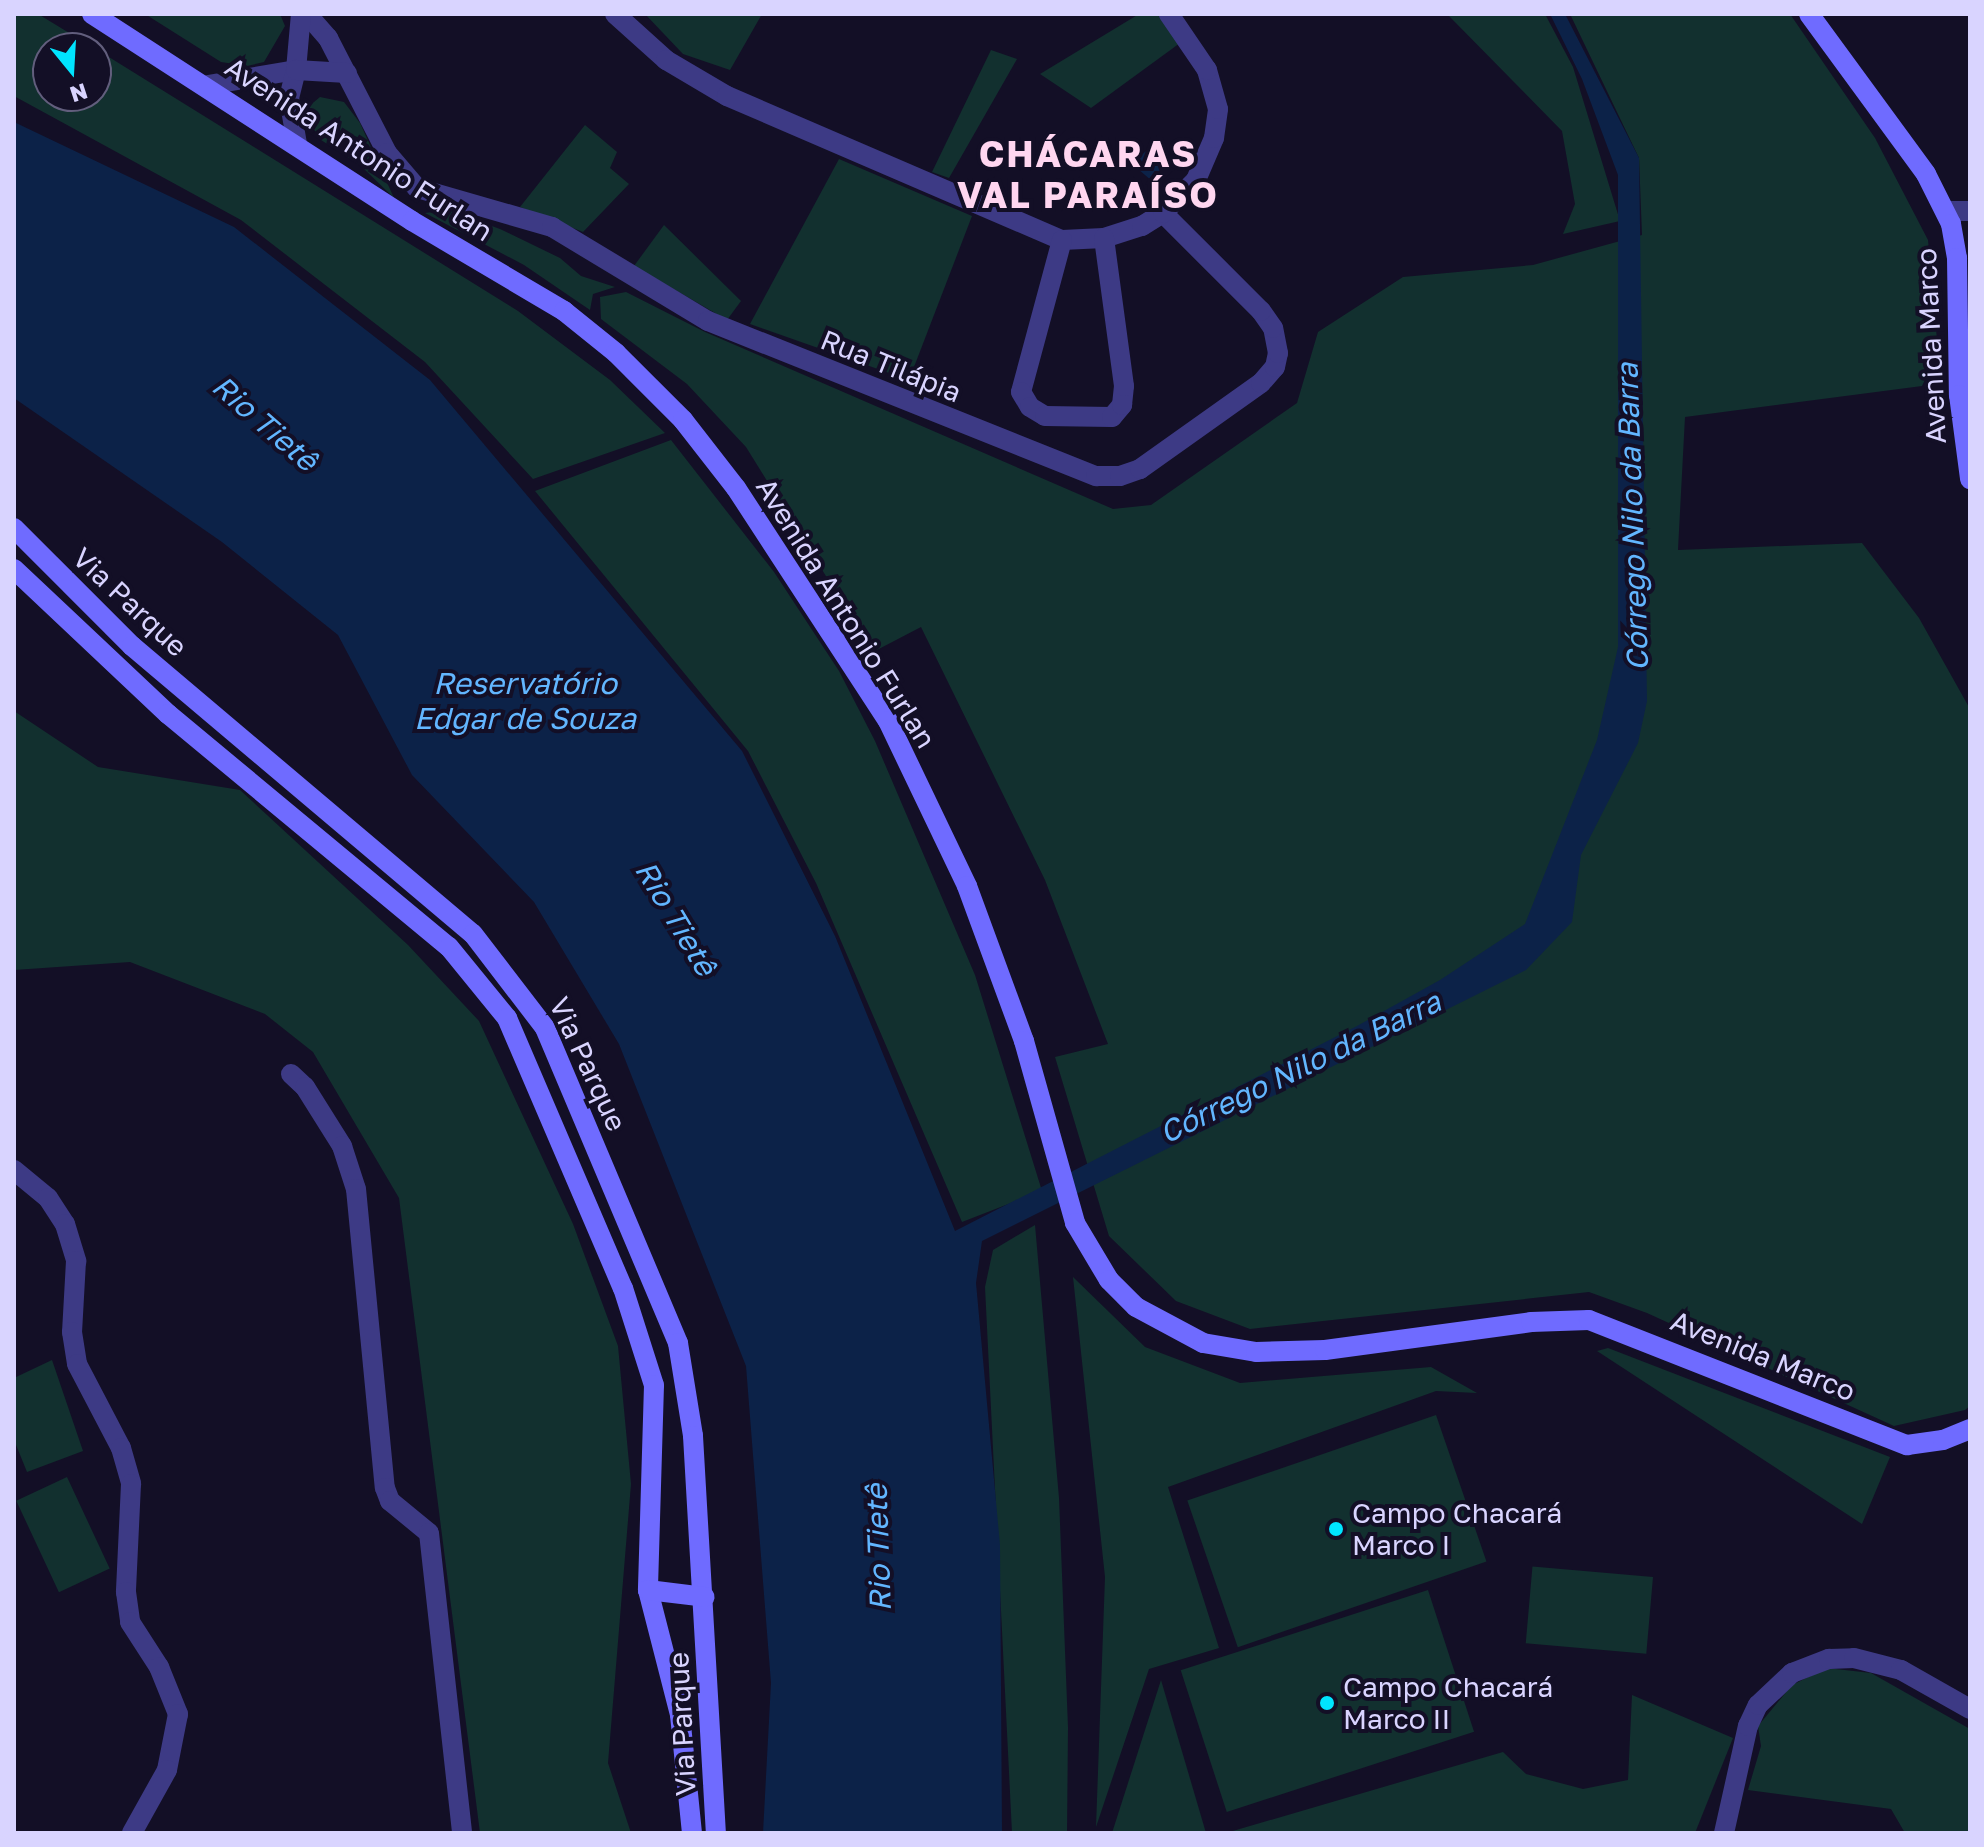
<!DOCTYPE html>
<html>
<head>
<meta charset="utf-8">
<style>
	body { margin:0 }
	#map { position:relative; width:1984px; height:1847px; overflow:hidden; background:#130f26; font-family:"Golos Text",sans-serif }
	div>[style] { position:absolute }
	.green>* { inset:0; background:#12302f; transform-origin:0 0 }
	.water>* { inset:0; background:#0c2248 }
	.minor>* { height:20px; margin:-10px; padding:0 10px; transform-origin:10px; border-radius:10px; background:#3d3a85 }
	.secondary>* { height:20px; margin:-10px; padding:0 10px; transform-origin:10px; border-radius:10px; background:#6f6bff }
	.dots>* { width:22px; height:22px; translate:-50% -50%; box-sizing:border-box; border:4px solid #130f26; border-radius:50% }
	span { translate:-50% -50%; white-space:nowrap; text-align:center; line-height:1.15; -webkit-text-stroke:8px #130f26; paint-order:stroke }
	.street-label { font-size:28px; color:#d9d4ff }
	.poi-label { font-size:28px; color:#d9d4ff }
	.left { translate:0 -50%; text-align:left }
	.water-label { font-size:30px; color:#62b6ff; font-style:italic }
	.district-label { font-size:36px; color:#ffd6f0; font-weight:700; letter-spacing:2px }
	.frame { position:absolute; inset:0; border:16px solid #d9d4ff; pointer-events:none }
	.north { position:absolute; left:32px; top:32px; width:80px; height:80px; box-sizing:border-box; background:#130f26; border:2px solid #625e7d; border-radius:50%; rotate:162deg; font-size:22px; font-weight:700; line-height:32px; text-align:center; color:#d9d4ff }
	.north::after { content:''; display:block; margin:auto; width:28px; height:36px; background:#00e5ff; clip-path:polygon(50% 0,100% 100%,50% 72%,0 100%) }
</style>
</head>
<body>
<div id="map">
	<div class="green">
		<div style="clip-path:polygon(14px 14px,38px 14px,94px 48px,48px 48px,48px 96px,96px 96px,96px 49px,518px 311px,610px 380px,665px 433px,533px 479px,425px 362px,241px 220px,14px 96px)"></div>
		<div style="clip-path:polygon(145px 14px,280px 14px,285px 26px,264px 62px,247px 66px,221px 62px)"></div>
		<div style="clip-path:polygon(645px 14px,762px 14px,730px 70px,683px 54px)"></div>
		<div style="clip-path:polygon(1139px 14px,1157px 14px,1180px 43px,1091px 108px,1040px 74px)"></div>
		<div style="clip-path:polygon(1447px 14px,1545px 14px,1573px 67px,1620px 221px,1563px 234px,1575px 204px,1562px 131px)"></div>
		<div style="clip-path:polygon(1570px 14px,1790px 14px,1875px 138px,1928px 240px,1938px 351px,1922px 386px,1685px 417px,1678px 550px,1862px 543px,1919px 618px,1970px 709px,1970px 1406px,1965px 1410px,1894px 1426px,1647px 1313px,1589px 1292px,1250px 1329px,1176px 1301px,1109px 1236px,1055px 1057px,1108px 1044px,1045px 880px,921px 627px,873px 652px,746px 447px,687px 384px,601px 319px,600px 297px,626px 292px,705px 332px,1113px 509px,1151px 505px,1297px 403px,1318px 332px,1403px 277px,1533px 265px,1642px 235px,1639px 158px)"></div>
		<div style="clip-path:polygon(991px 50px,1017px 59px,949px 178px,932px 172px)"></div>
		<div style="clip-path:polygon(320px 97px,344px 102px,360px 123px,394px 198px,360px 165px,321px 140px,309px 122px,308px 107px)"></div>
		<div style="clip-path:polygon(585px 125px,617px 152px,610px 168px,629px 184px,583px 232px,520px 207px)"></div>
		<div style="clip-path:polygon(839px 159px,972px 216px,909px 380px,750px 324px)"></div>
		<div style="clip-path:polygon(448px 210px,500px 229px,560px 258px,581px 276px,615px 287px,593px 294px,590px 310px,524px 265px,425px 213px)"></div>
		<div style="clip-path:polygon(664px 225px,741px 301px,727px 320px,634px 266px)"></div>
		<div style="clip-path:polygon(671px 440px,774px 572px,839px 671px,875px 741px,975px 975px,1042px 1191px,962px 1222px,816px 883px,748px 751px,535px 491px)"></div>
		<div style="clip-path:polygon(14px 711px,98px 767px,240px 790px,408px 945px,479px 1021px,573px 1224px,618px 1346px,631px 1484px,608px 1763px,631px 1833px,480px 1833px,399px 1198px,313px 1052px,265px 1014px,130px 962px,14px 970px)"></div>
		<div style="clip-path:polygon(1035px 1225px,1059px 1498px,1068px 1727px,1067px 1833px,1012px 1833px,985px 1287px,993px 1250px)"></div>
		<div style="clip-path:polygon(1073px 1277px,1145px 1347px,1240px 1383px,1431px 1367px,1477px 1393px,1436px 1391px,1168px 1487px,1219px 1648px,1149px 1669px,1096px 1827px,1105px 1577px)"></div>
		<div style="clip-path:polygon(1608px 1348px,1890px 1457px,1862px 1524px,1597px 1351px)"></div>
		<div style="clip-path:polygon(52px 1360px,83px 1451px,27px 1472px,14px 1440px,14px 1378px)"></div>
		<div style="left:1436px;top:1415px;width:155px;height:263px;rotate:71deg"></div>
		<div style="left:67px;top:1477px;width:101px;height:56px;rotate:65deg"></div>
		<div style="left:1653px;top:1577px;width:77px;height:121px;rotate:95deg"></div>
		<div style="left:1428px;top:1590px;width:149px;height:260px;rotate:72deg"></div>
		<div style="clip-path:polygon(1827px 1668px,1871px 1673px,1970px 1729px,1970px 1833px,1905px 1833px,1891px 1809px,1748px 1790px,1761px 1746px,1758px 1726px,1792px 1685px)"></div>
		<div style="clip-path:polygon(1161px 1680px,1206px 1833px,1112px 1833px)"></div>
		<div style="clip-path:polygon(1632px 1695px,1733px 1738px,1695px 1833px,1226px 1833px,1503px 1752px,1526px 1774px,1583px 1789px,1628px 1780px)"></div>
	</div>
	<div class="water">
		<div style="clip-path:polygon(1550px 14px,1565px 14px,1639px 158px,1647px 701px,1638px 743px,1581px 855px,1572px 922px,1526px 970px,982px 1241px,976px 1283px,1000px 1545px,1002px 1833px,763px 1833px,771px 1683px,746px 1366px,619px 1044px,534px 902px,412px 775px,338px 635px,222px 542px,14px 398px,14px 122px,234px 227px,430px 380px,742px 751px,835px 936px,955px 1231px,1357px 1026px,1440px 980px,1525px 924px,1597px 740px,1618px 647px,1618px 175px,1582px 79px)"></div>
		<div style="clip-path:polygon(1150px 148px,1171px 162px,1152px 181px,1131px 163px)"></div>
	</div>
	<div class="minor">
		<div style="left:307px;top:14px;width:32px;rotate:49deg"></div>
		<div style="left:328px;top:38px;width:129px;rotate:62.8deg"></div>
		<div style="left:387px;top:153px;width:46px;rotate:49.4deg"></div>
		<div style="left:417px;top:188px;width:141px;rotate:16.1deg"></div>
		<div style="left:552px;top:227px;width:182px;rotate:31.1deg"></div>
		<div style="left:708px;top:321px;width:418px;rotate:21.8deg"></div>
		<div style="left:1096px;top:476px;width:24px"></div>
		<div style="left:1120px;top:476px;width:21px;rotate:-19deg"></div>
		<div style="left:1140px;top:469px;width:148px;rotate:-35.4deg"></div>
		<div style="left:1261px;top:383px;width:21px;rotate:-49deg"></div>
		<div style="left:1275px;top:367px;width:14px;rotate:-78deg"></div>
		<div style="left:1278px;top:353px;width:25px;rotate:-101deg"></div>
		<div style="left:1273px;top:328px;width:21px;rotate:-125deg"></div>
		<div style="left:1261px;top:311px;width:139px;rotate:-135deg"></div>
		<div style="left:615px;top:14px;width:69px;rotate:42deg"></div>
		<div style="left:666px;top:60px;width:71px;rotate:30.5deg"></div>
		<div style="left:727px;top:96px;width:365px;rotate:23.3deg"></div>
		<div style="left:1062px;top:240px;width:42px;rotate:-2.7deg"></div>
		<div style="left:1104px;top:238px;width:40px;rotate:-18deg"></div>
		<div style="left:1142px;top:226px;width:25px;rotate:-32deg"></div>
		<div style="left:1163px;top:213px;width:47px;rotate:-45deg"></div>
		<div style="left:1196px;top:180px;width:46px;rotate:-66.8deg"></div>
		<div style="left:1214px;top:138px;width:29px;rotate:-82deg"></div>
		<div style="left:1218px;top:109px;width:41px;rotate:-105.8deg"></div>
		<div style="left:1207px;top:70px;width:68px;rotate:-124.2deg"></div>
		<div style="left:208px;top:85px;width:89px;rotate:-9.7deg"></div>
		<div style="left:296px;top:70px;width:56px;rotate:-84.9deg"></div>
		<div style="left:297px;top:144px;width:47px;rotate:-99.9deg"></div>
		<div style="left:289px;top:98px;width:29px;rotate:-76deg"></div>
		<div style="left:296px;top:70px;width:51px;rotate:3.4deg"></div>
		<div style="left:1946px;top:211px;width:24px"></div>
		<div style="left:1062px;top:240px;width:157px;rotate:105.1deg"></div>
		<div style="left:1021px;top:392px;width:17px;rotate:59deg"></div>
		<div style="left:1030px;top:407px;width:17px;rotate:31deg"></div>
		<div style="left:1045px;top:416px;width:67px;rotate:0.9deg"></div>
		<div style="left:1112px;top:417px;width:16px;rotate:-50deg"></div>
		<div style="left:1122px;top:405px;width:19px;rotate:-84deg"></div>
		<div style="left:1124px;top:386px;width:149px;rotate:-97.7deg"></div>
		<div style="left:291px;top:1074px;width:19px;rotate:43deg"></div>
		<div style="left:305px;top:1087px;width:70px;rotate:57.9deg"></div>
		<div style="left:342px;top:1146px;width:45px;rotate:72deg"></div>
		<div style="left:356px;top:1189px;width:300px;rotate:84.5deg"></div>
		<div style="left:385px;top:1488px;width:14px;rotate:69deg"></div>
		<div style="left:390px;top:1501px;width:50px;rotate:39.4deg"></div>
		<div style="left:429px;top:1533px;width:302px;rotate:83.7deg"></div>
		<div style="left:14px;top:1170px;width:44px;rotate:39.5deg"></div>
		<div style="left:48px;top:1198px;width:31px;rotate:57deg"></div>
		<div style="left:65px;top:1224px;width:39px;rotate:73deg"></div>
		<div style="left:76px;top:1261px;width:71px;rotate:93.2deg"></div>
		<div style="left:72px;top:1332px;width:32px;rotate:81deg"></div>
		<div style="left:77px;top:1364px;width:95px;rotate:62.4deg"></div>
		<div style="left:121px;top:1448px;width:37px;rotate:74deg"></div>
		<div style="left:131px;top:1484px;width:108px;rotate:92.7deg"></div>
		<div style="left:126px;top:1592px;width:30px;rotate:82deg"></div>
		<div style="left:130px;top:1622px;width:54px;rotate:57.2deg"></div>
		<div style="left:159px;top:1667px;width:51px;rotate:68deg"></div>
		<div style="left:178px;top:1714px;width:57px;rotate:101.1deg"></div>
		<div style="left:167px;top:1770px;width:72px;rotate:119.1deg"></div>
		<div style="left:1724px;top:1833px;width:110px;rotate:-77.4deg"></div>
		<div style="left:1748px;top:1726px;width:23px;rotate:-65deg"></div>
		<div style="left:1758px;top:1705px;width:47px;rotate:-43.3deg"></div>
		<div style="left:1792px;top:1673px;width:40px;rotate:-21deg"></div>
		<div style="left:1829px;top:1659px;width:25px;rotate:-2deg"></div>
		<div style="left:1854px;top:1658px;width:49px;rotate:14.3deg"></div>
		<div style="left:1901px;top:1670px;width:79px;rotate:29.5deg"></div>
	</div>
	<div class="secondary">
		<div style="left:92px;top:14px;width:381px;rotate:32.9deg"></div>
		<div style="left:412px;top:221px;width:177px;rotate:30.6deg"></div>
		<div style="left:564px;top:311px;width:67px;rotate:38.9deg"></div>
		<div style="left:616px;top:353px;width:95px;rotate:45deg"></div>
		<div style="left:683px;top:420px;width:86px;rotate:52.1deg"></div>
		<div style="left:736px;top:488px;width:278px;rotate:56.9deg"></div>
		<div style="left:888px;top:721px;width:183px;rotate:64.4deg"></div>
		<div style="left:967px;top:886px;width:165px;rotate:69.8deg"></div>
		<div style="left:1024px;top:1041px;width:189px;rotate:74.3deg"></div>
		<div style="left:1075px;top:1223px;width:66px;rotate:59.2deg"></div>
		<div style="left:1109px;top:1280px;width:38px;rotate:45deg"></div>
		<div style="left:1136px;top:1307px;width:76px;rotate:28.2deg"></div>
		<div style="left:1203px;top:1343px;width:54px;rotate:9.6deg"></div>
		<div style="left:1256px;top:1352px;width:69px;rotate:-1.7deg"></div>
		<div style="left:1325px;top:1350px;width:208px;rotate:-7.7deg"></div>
		<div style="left:1531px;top:1322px;width:58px;rotate:-2deg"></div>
		<div style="left:1589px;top:1320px;width:342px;rotate:21.5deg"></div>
		<div style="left:1907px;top:1445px;width:36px;rotate:-8deg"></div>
		<div style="left:1943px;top:1440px;width:29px;rotate:-22deg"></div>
		<div style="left:1809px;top:14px;width:198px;rotate:53.8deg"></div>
		<div style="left:1926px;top:174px;width:56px;rotate:63.4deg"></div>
		<div style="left:1951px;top:224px;width:35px;rotate:80deg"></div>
		<div style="left:1957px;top:258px;width:137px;rotate:89.2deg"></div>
		<div style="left:1959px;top:395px;width:85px;rotate:82.5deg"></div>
		<div style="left:14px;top:528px;width:167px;rotate:45deg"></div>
		<div style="left:132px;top:646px;width:446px;rotate:40.2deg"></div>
		<div style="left:473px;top:934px;width:118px;rotate:52.5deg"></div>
		<div style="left:545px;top:1028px;width:342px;rotate:67.1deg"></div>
		<div style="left:678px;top:1343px;width:94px;rotate:80.8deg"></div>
		<div style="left:693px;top:1436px;width:398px;rotate:86.7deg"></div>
		<div style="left:14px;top:569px;width:212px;rotate:43.3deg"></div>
		<div style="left:168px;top:714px;width:365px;rotate:39.7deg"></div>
		<div style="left:449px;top:947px;width:92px;rotate:50.8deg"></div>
		<div style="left:507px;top:1018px;width:294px;rotate:66.8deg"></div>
		<div style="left:623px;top:1288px;width:102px;rotate:72.3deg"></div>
		<div style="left:654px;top:1385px;width:205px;rotate:91.7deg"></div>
		<div style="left:648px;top:1590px;width:129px;rotate:75.6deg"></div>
		<div style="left:680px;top:1715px;width:119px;rotate:84.2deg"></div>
		<div style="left:648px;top:1590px;width:57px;rotate:7deg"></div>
	</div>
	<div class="dots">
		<div style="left:1336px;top:1529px;background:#00e5ff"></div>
		<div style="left:1327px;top:1703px;background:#00e5ff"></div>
	</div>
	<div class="street-label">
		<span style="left:359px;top:149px;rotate:33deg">Avenida Antonio Furlan</span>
		<span style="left:1931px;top:346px;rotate:-93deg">Avenida Marco</span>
		<span style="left:891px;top:366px;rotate:22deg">Rua Tilápia</span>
		<span style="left:130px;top:602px;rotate:43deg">Via Parque</span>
		<span style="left:846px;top:613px;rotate:58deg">Avenida Antonio Furlan</span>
		<span style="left:588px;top:1064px;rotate:65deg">Via Parque</span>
		<span style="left:1763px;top:1356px;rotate:22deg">Avenida Marco</span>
		<span style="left:682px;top:1724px;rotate:-93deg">Via Parque</span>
	</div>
	<div class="poi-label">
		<span class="left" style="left:1352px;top:1529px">Campo Chacará<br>Marco I</span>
		<span class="left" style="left:1343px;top:1703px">Campo Chacará<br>Marco II</span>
	</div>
	<div class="water-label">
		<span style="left:265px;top:423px;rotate:41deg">Rio Tietê</span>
		<span style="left:1632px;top:517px;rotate:-92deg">Córrego Nilo da Barra</span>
		<span style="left:525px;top:700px">Reservatório<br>Edgar de Souza</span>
		<span style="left:676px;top:918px;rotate:59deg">Rio Tietê</span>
		<span style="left:1300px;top:1067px;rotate:-26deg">Córrego Nilo da Barra</span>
		<span style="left:878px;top:1548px;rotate:-92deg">Rio Tietê</span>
	</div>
	<div class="district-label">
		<span style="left:1088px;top:174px">CHÁCARAS<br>VAL PARAÍSO</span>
	</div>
	<div class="frame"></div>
	<div class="north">N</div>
</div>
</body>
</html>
